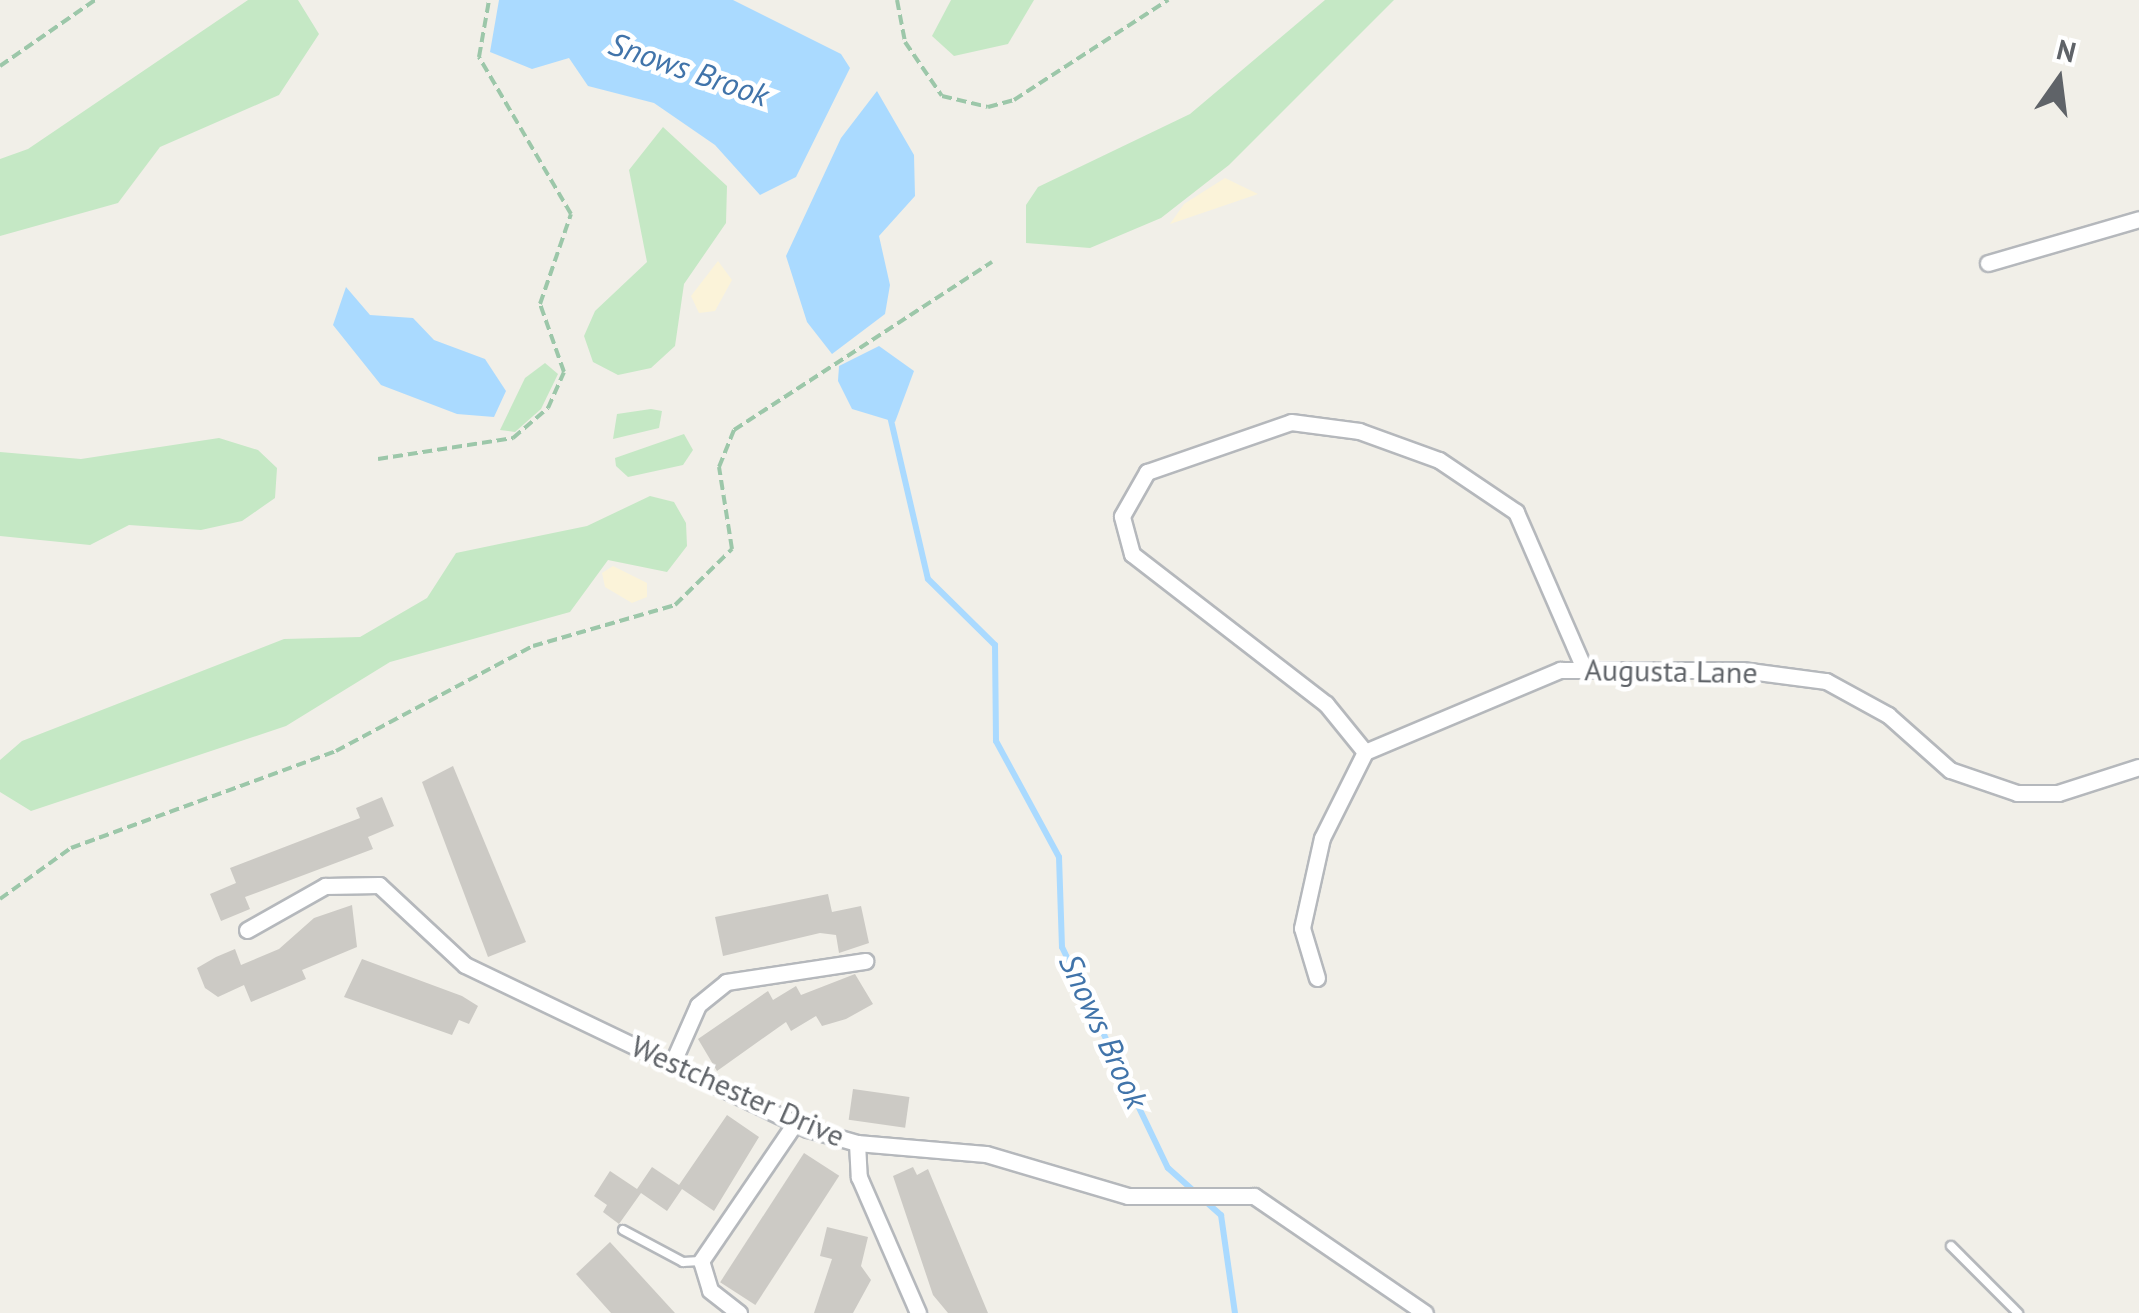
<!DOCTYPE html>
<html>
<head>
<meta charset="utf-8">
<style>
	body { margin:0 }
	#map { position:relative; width:2139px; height:1313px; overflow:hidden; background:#f1efe8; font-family:"PT Sans",sans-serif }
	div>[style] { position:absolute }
	.green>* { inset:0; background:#c5e8c5 }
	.sand>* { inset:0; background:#fbf3d9 }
	.water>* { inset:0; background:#aadaff }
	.stream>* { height:6px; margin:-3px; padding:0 3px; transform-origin:3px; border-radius:3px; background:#aadaff }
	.building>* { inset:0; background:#cccac5; transform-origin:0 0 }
	.path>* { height:4px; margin-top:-2px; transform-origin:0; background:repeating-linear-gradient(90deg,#9cc7a9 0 10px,transparent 0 15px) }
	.roads { filter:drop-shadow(2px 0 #b5b8bc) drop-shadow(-2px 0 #b5b8bc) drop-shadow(0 2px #b5b8bc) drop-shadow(0 -2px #b5b8bc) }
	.service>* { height:8px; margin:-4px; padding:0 4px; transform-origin:4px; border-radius:4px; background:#fff }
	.minor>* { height:15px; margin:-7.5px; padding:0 7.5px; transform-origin:7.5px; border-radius:7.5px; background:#fff }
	span { translate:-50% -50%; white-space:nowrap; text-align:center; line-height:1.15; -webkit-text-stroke:9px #fff; paint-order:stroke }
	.street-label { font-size:30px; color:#5f6368 }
	.water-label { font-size:32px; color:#4174aa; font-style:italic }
	.north { position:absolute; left:2009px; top:30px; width:100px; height:100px; -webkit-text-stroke:8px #fff; paint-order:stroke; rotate:14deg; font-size:28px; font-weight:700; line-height:40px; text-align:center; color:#5f6368 }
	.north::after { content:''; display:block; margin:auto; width:35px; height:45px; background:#5f6368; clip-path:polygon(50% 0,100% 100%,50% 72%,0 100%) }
</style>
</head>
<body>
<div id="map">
	<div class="green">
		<div style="clip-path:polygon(248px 0,298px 0,319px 34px,279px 95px,160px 147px,118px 203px,0 236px,0 159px,28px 149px)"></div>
		<div style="clip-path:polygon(951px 0,1034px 0,1008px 44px,954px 56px,932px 36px)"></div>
		<div style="clip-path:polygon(1325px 0,1394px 0,1229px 165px,1161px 218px,1090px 248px,1026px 243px,1026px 205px,1038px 187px,1190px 114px)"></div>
		<div style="clip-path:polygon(663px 127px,727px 186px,726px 223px,684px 284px,675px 346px,651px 368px,618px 375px,593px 362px,584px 336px,595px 311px,647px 262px,629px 170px)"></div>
		<div style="clip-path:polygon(545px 363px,558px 374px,541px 409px,515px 432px,500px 430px,525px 378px)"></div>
		<div style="clip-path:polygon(651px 409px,662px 411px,659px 428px,613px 439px,617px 414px)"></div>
		<div style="clip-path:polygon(684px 434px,693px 450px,683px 465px,628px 477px,616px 466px,615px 458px)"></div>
		<div style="clip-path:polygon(219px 438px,258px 450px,277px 468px,275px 498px,242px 521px,201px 530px,129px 525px,90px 545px,0 536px,0 452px,81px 459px)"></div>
		<div style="clip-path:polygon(650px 496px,674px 502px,686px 523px,687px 546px,667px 572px,608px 560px,570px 612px,390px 662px,286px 726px,31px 811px,0 792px,0 760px,22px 741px,284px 639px,360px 637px,427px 598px,456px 553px,587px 526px)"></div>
	</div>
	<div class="sand">
		<div style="clip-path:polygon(1225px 178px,1258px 194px,1170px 224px,1184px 204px)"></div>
		<div style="clip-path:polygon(718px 261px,732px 280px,715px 311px,699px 313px,691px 296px)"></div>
		<div style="clip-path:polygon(613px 566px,647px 583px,647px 597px,632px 603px,605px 587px,602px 573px)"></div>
	</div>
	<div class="water">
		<div style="clip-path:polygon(499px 0,733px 0,841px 54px,850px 68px,796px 177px,760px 195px,715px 145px,654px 103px,588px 86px,569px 58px,532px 69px,490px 52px)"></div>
		<div style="clip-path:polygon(877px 91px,914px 155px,915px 196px,879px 236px,890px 285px,885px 314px,832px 354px,807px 322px,786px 256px,841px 138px)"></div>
		<div style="clip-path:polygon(346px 287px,370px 315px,413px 318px,434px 340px,485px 359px,506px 391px,494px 417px,457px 414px,381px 385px,333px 325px)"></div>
		<div style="clip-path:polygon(879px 346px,914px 371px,895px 422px,852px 409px,838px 381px,839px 366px)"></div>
	</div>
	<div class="stream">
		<div style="left:890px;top:416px;width:167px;rotate:76.9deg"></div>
		<div style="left:928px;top:579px;width:94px;rotate:44.6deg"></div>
		<div style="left:995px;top:645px;width:96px;rotate:89.4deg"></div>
		<div style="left:996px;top:741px;width:132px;rotate:61.5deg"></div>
		<div style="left:1059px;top:857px;width:90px;rotate:88.1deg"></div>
		<div style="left:1062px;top:947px;width:245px;rotate:64.4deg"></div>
		<div style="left:1168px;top:1168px;width:71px;rotate:41.6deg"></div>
		<div style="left:1221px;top:1215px;width:99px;rotate:81.9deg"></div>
	</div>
	<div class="building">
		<div style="clip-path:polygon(453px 766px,526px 942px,488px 957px,422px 782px)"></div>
		<div style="clip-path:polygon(382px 797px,394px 826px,368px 837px,373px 849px,245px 897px,250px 909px,221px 921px,210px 894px,236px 883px,230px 868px,360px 818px,356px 808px)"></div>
		<div style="clip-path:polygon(828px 894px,832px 912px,861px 906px,869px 943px,839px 953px,836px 935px,820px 933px,723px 956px,715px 917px)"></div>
		<div style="clip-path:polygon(352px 905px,357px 947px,302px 970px,306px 979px,251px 1002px,244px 985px,218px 997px,205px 988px,197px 968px,216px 957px,235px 949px,241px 965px,279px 949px,314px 918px)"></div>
		<div style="clip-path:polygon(362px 959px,462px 996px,478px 1006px,469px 1024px,459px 1020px,452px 1035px,344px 997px)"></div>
		<div style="clip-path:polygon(855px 974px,873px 1004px,846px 1019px,822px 1026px,816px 1016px,791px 1031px,786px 1022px,717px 1071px,698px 1039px,768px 991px,773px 1000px,796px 986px,801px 995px)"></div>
		<div style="left:853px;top:1089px;width:57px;height:31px;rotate:8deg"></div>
		<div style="clip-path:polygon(727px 1115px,759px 1137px,714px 1211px,682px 1189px,667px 1211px,641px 1193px,619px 1224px,603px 1212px,607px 1205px,594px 1196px,610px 1171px,637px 1189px,652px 1167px,679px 1185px)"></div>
		<div style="left:804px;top:1153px;width:42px;height:154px;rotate:33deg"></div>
		<div style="clip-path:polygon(913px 1167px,917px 1175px,928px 1169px,988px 1313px,948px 1313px,933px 1295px,893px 1176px)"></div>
		<div style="clip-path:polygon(827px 1227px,868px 1237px,861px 1266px,871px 1280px,853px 1313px,814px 1313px,832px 1259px,820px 1256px)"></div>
		<div style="clip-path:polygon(610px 1242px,675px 1313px,611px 1313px,576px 1274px)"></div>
	</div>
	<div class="path">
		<div style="left:897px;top:0;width:43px;rotate:79.2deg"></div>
		<div style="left:905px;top:42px;width:65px;rotate:55.6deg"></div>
		<div style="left:942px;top:96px;width:47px;rotate:13.4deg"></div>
		<div style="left:988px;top:107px;width:27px;rotate:-15deg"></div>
		<div style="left:1014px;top:100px;width:184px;rotate:-33deg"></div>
		<div style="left:0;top:66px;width:116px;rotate:-34.8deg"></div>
		<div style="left:378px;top:459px;width:137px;rotate:-8.8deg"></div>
		<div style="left:513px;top:438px;width:46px;rotate:-40.6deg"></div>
		<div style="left:548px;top:408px;width:39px;rotate:-66deg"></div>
		<div style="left:564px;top:372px;width:72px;rotate:-109.4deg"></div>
		<div style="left:540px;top:304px;width:95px;rotate:-71deg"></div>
		<div style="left:571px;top:214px;width:182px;rotate:-120.4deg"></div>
		<div style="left:479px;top:57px;width:58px;rotate:-80deg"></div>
		<div style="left:0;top:899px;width:87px;rotate:-35.7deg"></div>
		<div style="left:71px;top:848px;width:282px;rotate:-20.1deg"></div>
		<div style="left:336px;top:751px;width:223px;rotate:-28.1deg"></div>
		<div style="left:533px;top:646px;width:148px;rotate:-16.1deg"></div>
		<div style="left:675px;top:605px;width:80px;rotate:-44.5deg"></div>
		<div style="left:732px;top:549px;width:83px;rotate:-99deg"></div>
		<div style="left:719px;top:467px;width:40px;rotate:-68deg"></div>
		<div style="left:734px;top:430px;width:308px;rotate:-33.1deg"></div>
	</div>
	<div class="roads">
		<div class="service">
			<div style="left:623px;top:1230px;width:68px;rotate:28.1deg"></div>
			<div style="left:683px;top:1262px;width:17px;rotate:-3deg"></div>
			<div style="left:1951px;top:1246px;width:95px;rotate:45deg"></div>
		</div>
		<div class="minor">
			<div style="left:1988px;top:263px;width:157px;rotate:-16.2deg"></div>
			<div style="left:1365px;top:752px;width:62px;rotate:-129.1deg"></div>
			<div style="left:1326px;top:704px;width:245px;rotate:-142.3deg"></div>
			<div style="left:1132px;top:554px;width:39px;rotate:-105deg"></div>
			<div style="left:1122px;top:516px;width:51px;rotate:-60.4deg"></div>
			<div style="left:1147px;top:472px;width:152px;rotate:-19.1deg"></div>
			<div style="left:1291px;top:422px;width:69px;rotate:7.5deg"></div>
			<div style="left:1359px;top:431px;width:85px;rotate:19.9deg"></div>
			<div style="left:1439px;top:460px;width:93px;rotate:34deg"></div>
			<div style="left:1516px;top:512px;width:168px;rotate:66.5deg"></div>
			<div style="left:247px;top:930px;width:90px;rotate:-29.4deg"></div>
			<div style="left:325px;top:886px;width:54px;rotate:-1.1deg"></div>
			<div style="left:379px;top:885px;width:117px;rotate:42.9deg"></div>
			<div style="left:465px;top:965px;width:380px;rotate:25.6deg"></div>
			<div style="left:808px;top:1129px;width:51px;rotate:15.9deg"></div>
			<div style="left:857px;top:1143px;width:129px;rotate:4.9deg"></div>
			<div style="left:986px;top:1154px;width:148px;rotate:16.5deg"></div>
			<div style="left:1128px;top:1196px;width:126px"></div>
			<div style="left:1254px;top:1196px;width:207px;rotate:34.4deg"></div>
			<div style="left:1317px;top:978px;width:52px;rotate:-106.7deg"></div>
			<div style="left:1302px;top:928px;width:92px;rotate:-77.5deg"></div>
			<div style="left:1322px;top:838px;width:96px;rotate:-63.4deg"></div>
			<div style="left:1365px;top:752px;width:212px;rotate:-22.8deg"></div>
			<div style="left:1560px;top:670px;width:182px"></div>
			<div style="left:1742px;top:670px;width:85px;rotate:7.5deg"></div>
			<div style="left:1826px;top:681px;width:71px;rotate:28.7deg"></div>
			<div style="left:1888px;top:715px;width:83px;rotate:41.6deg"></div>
			<div style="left:1950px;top:770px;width:71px;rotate:18.9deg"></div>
			<div style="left:2017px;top:793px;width:41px"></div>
			<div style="left:2058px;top:793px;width:85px;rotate:-17.8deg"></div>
			<div style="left:672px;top:1064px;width:64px;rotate:-66.2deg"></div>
			<div style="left:698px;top:1005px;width:36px;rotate:-39deg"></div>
			<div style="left:726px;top:982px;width:141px;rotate:-8.6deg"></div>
			<div style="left:857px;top:1143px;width:34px;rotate:87deg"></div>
			<div style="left:859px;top:1177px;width:148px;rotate:66.5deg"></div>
			<div style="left:739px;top:1313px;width:37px;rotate:-142deg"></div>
			<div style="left:710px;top:1290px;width:30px;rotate:-107deg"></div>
			<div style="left:701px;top:1261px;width:167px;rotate:-55.7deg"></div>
		</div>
	</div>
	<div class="street-label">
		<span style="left:1671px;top:671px;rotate:1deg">Augusta Lane</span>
		<span style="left:738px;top:1091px;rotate:24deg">Westchester Drive</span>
	</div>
	<div class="water-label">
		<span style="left:689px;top:69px;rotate:19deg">Snows Brook</span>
		<span style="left:1104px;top:1031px;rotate:65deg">Snows Brook</span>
	</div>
	<div class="north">N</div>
</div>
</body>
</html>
